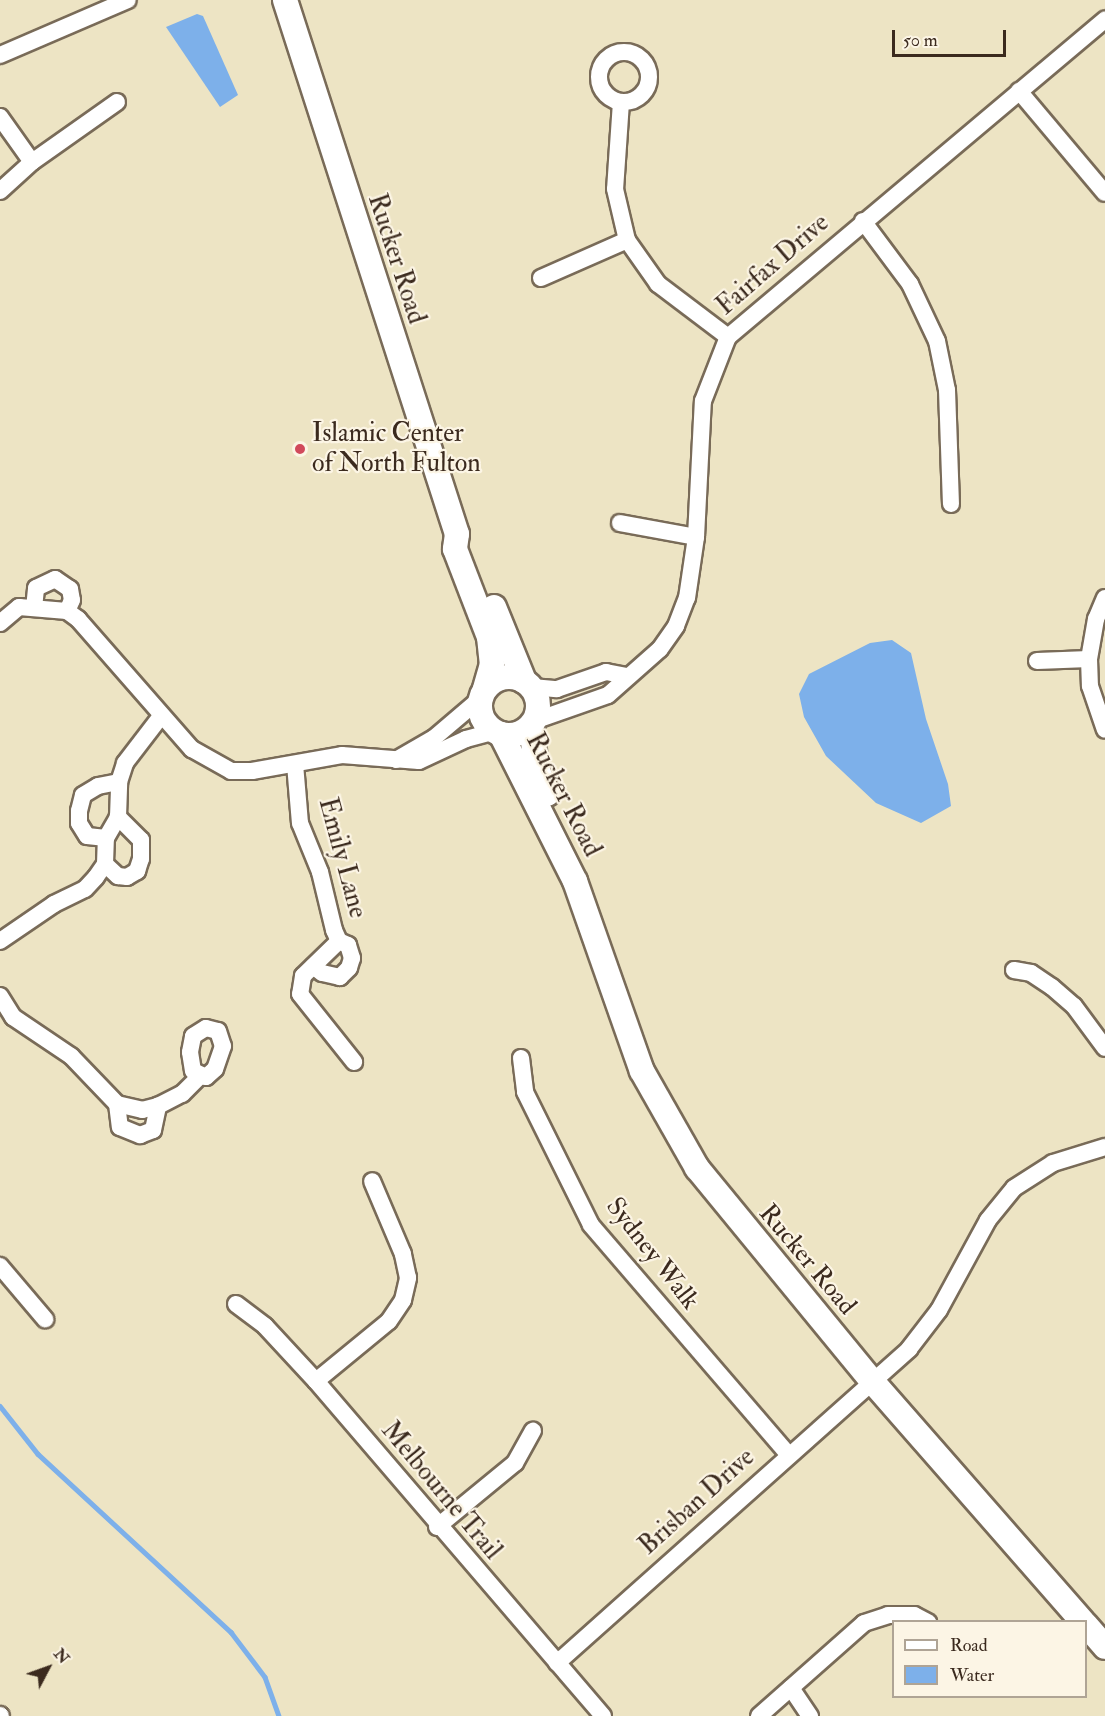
<!DOCTYPE html>
<html>
<head>
<meta charset="utf-8">
<style>
	body { margin:0 }
	#map { position:relative; width:1105px; height:1716px; overflow:hidden; background:#ede4c4; font-family:"IM FELL Double Pica",serif }
	div>[style] { position:absolute }
	.water>* { inset:0; background:#7db0ea }
	.stream>* { height:4.5px; margin:-2.25px; padding:0 2.25px; transform-origin:2.25px; border-radius:2.25px; background:#7db0ea }
	.roads { filter:drop-shadow(2px 0 #796b58) drop-shadow(-2px 0 #796b58) drop-shadow(0 2px #796b58) drop-shadow(0 -2px #796b58) }
	.street>* { height:16px; margin:-8px; padding:0 8px; transform-origin:8px; border-radius:8px; background:#fff }
	.street>.ring { margin:-8px; padding:0; box-sizing:content-box; background:none; border:16px solid #fff; border-radius:50% }
	.secondary>* { height:24px; margin:-12px; padding:0 12px; transform-origin:12px; border-radius:12px; background:#fff }
	.secondary>.ring { margin:-12px; padding:0; box-sizing:content-box; background:none; border:24px solid #fff; border-radius:50% }
	.dots>* { width:16px; height:16px; translate:-50% -50%; box-sizing:border-box; border:3px solid #fcf5e5; border-radius:50% }
	span { translate:-50% -50%; white-space:nowrap; text-align:center; line-height:1.15; -webkit-text-stroke:4.5px #fcf5e5; paint-order:stroke }
	.street-label { font-size:26px; color:#3b2a1e }
	.poi-label { font-size:26px; color:#3b2a1e }
	.left { translate:0 -50%; text-align:left }
	.legend { position:absolute; left:892px; top:1620px; width:195px; height:78px; box-sizing:border-box; background:#fcf5e5; border:2px solid #afa495; margin:0; padding:8px 10px; list-style:none; font-size:18px; color:#3b2a1e }
	.legend li { display:flex; align-items:center; gap:12px; height:30px }
	.legend b { width:30px; border:2px solid #afa495 }
	.north { position:absolute; left:18px; top:1638px; width:60px; height:60px; -webkit-text-stroke:4px #fcf5e5; paint-order:stroke; rotate:49deg; font-size:16px; font-weight:700; line-height:24px; text-align:center; color:#3b2a1e }
	.north::after { content:''; display:block; margin:auto; width:21px; height:27px; background:#3b2a1e; clip-path:polygon(50% 0,100% 100%,50% 72%,0 100%) }
	.scale { position:absolute; left:892px; top:30px; width:114px; height:27px; box-sizing:border-box; border:3px solid #3b2a1e; border-top:0; padding-left:8px; font-size:18px; line-height:21px; white-space:nowrap; color:#3b2a1e; -webkit-text-stroke:4px #fcf5e5; paint-order:stroke }
</style>
</head>
<body>
<div id="map">
	<div class="water">
		<div style="clip-path:polygon(197px 14px,203px 16px,238px 95px,220px 107px,166px 27px)"></div>
		<div style="clip-path:polygon(892px 640px,911px 653px,926px 719px,948px 784px,951px 806px,921px 823px,876px 803px,826px 756px,804px 717px,799px 694px,809px 674px,870px 643px)"></div>
	</div>
	<div class="stream">
		<div style="left:0;top:1406px;width:61px;rotate:51.6deg"></div>
		<div style="left:38px;top:1454px;width:263px;rotate:42.7deg"></div>
		<div style="left:231px;top:1632px;width:56px;rotate:52.9deg"></div>
		<div style="left:265px;top:1677px;width:41px;rotate:70.3deg"></div>
	</div>
	<div class="roads">
		<div class="street">
			<div class="ring" style="left:599px;top:52px;width:34px;height:34px"></div>
			<div style="left:0;top:55px;width:139px;rotate:-23.3deg"></div>
			<div style="left:1019px;top:91px;width:133px;rotate:49.9deg"></div>
			<div style="left:621px;top:102px;width:87px;rotate:93.9deg"></div>
			<div style="left:615px;top:189px;width:52px;rotate:76.8deg"></div>
			<div style="left:627px;top:240px;width:54px;rotate:54.8deg"></div>
			<div style="left:658px;top:284px;width:88px;rotate:37.1deg"></div>
			<div style="left:0;top:117px;width:55px;rotate:54.6deg"></div>
			<div style="left:0;top:191px;width:43px;rotate:-42.2deg"></div>
			<div style="left:32px;top:162px;width:104px;rotate:-35.2deg"></div>
			<div style="left:863px;top:221px;width:79px;rotate:53.3deg"></div>
			<div style="left:910px;top:284px;width:63px;rotate:64.7deg"></div>
			<div style="left:937px;top:341px;width:50px;rotate:78.5deg"></div>
			<div style="left:947px;top:390px;width:114px;rotate:88deg"></div>
			<div style="left:541px;top:278px;width:94px;rotate:-23.8deg"></div>
			<div style="left:620px;top:523px;width:77px;rotate:10.4deg"></div>
			<div style="left:1105px;top:598px;width:23px;rotate:113deg"></div>
			<div style="left:1096px;top:619px;width:41px;rotate:99.9deg"></div>
			<div style="left:1089px;top:659px;width:27px;rotate:88deg"></div>
			<div style="left:1090px;top:686px;width:46px;rotate:71.2deg"></div>
			<div style="left:34px;top:608px;width:20px;rotate:-84deg"></div>
			<div style="left:36px;top:588px;width:21px;rotate:-25deg"></div>
			<div style="left:55px;top:579px;width:18px;rotate:34deg"></div>
			<div style="left:70px;top:589px;width:11px;rotate:80deg"></div>
			<div style="left:72px;top:600px;width:12px;rotate:114deg"></div>
			<div style="left:0;top:623px;width:25px;rotate:-40deg"></div>
			<div style="left:19px;top:607px;width:48px;rotate:4.8deg"></div>
			<div style="left:67px;top:611px;width:14px;rotate:36deg"></div>
			<div style="left:78px;top:619px;width:173px;rotate:48.8deg"></div>
			<div style="left:192px;top:749px;width:45px;rotate:29.4deg"></div>
			<div style="left:231px;top:771px;width:21px"></div>
			<div style="left:252px;top:771px;width:91px;rotate:-10.1deg"></div>
			<div style="left:342px;top:755px;width:77px;rotate:4.5deg"></div>
			<div style="left:419px;top:761px;width:52px;rotate:-25.1deg"></div>
			<div style="left:466px;top:739px;width:30px;rotate:-15deg"></div>
			<div style="left:1037px;top:661px;width:52px;rotate:-2.2deg"></div>
			<div style="left:532px;top:687px;width:25px;rotate:5deg"></div>
			<div style="left:557px;top:689px;width:52px;rotate:-19.1deg"></div>
			<div style="left:606px;top:672px;width:20px;rotate:11deg"></div>
			<div style="left:534px;top:721px;width:78px;rotate:-19.4deg"></div>
			<div style="left:608px;top:695px;width:69px;rotate:-41.5deg"></div>
			<div style="left:660px;top:649px;width:28px;rotate:-55deg"></div>
			<div style="left:676px;top:626px;width:30px;rotate:-69deg"></div>
			<div style="left:687px;top:598px;width:62px;rotate:-81.6deg"></div>
			<div style="left:696px;top:537px;width:136px;rotate:-87.1deg"></div>
			<div style="left:703px;top:401px;width:69px;rotate:-68.7deg"></div>
			<div style="left:728px;top:337px;width:493px;rotate:-40.1deg"></div>
			<div style="left:396px;top:760px;width:44px;rotate:-30.1deg"></div>
			<div style="left:434px;top:738px;width:62px;rotate:-40.4deg"></div>
			<div style="left:295px;top:764px;width:59px;rotate:85.2deg"></div>
			<div style="left:300px;top:823px;width:53px;rotate:67.8deg"></div>
			<div style="left:320px;top:872px;width:60px;rotate:76.4deg"></div>
			<div style="left:334px;top:930px;width:12px;rotate:66deg"></div>
			<div style="left:339px;top:941px;width:10px;rotate:24deg"></div>
			<div style="left:348px;top:945px;width:14px;rotate:73deg"></div>
			<div style="left:352px;top:958px;width:10px;rotate:107deg"></div>
			<div style="left:349px;top:968px;width:13px;rotate:135deg"></div>
			<div style="left:340px;top:977px;width:18px;rotate:-167deg"></div>
			<div style="left:322px;top:973px;width:11px;rotate:-142deg"></div>
			<div style="left:106px;top:838px;width:19px;rotate:-174deg"></div>
			<div style="left:87px;top:836px;width:15px;rotate:-122deg"></div>
			<div style="left:79px;top:823px;width:12px;rotate:-90deg"></div>
			<div style="left:79px;top:811px;width:16px;rotate:-76deg"></div>
			<div style="left:83px;top:795px;width:17px;rotate:-31deg"></div>
			<div style="left:98px;top:786px;width:21px;rotate:-11deg"></div>
			<div style="left:105px;top:864px;width:18px;rotate:43deg"></div>
			<div style="left:118px;top:876px;width:9px;rotate:6deg"></div>
			<div style="left:127px;top:877px;width:12px;rotate:-31deg"></div>
			<div style="left:137px;top:871px;width:13px;rotate:-72deg"></div>
			<div style="left:141px;top:859px;width:19px;rotate:-90deg"></div>
			<div style="left:141px;top:840px;width:33px;rotate:-135deg"></div>
			<div style="left:0;top:941px;width:65px;rotate:-34.4deg"></div>
			<div style="left:54px;top:904px;width:34px;rotate:-26deg"></div>
			<div style="left:85px;top:889px;width:16px;rotate:-47deg"></div>
			<div style="left:96px;top:877px;width:16px;rotate:-55deg"></div>
			<div style="left:105px;top:864px;width:26px;rotate:-88deg"></div>
			<div style="left:106px;top:838px;width:24px;rotate:-60deg"></div>
			<div style="left:118px;top:817px;width:35px;rotate:-88deg"></div>
			<div style="left:119px;top:782px;width:20px;rotate:-72deg"></div>
			<div style="left:125px;top:763px;width:59px;rotate:-52.5deg"></div>
			<div style="left:339px;top:941px;width:50px;rotate:135.8deg"></div>
			<div style="left:303px;top:976px;width:18px;rotate:99deg"></div>
			<div style="left:300px;top:994px;width:87px;rotate:51.5deg"></div>
			<div style="left:1014px;top:970px;width:17px;rotate:10deg"></div>
			<div style="left:1031px;top:973px;width:25px;rotate:34deg"></div>
			<div style="left:1052px;top:987px;width:29px;rotate:41deg"></div>
			<div style="left:1074px;top:1006px;width:52px;rotate:53.6deg"></div>
			<div style="left:0;top:996px;width:25px;rotate:58deg"></div>
			<div style="left:13px;top:1017px;width:70px;rotate:33.9deg"></div>
			<div style="left:71px;top:1056px;width:66px;rotate:46.2deg"></div>
			<div style="left:117px;top:1104px;width:26px;rotate:13deg"></div>
			<div style="left:142px;top:1110px;width:16px;rotate:-14deg"></div>
			<div style="left:158px;top:1106px;width:27px;rotate:-27deg"></div>
			<div style="left:182px;top:1094px;width:25px;rotate:-45deg"></div>
			<div style="left:206px;top:1028px;width:12px;rotate:14deg"></div>
			<div style="left:218px;top:1031px;width:16px;rotate:72deg"></div>
			<div style="left:223px;top:1046px;width:24px;rotate:109deg"></div>
			<div style="left:215px;top:1069px;width:12px;rotate:138deg"></div>
			<div style="left:206px;top:1077px;width:14px;rotate:-155deg"></div>
			<div style="left:193px;top:1071px;width:19px;rotate:-99deg"></div>
			<div style="left:190px;top:1052px;width:16px;rotate:-79deg"></div>
			<div style="left:193px;top:1036px;width:15px;rotate:-32deg"></div>
			<div style="left:521px;top:1058px;width:34px;rotate:83deg"></div>
			<div style="left:525px;top:1092px;width:148px;rotate:63.6deg"></div>
			<div style="left:591px;top:1225px;width:302px;rotate:49.3deg"></div>
			<div style="left:117px;top:1104px;width:23px;rotate:83deg"></div>
			<div style="left:120px;top:1127px;width:22px;rotate:22deg"></div>
			<div style="left:140px;top:1135px;width:14px;rotate:-21deg"></div>
			<div style="left:153px;top:1130px;width:25px;rotate:-78deg"></div>
			<div style="left:0;top:1266px;width:70px;rotate:49.7deg"></div>
			<div style="left:236px;top:1304px;width:36px;rotate:37deg"></div>
			<div style="left:265px;top:1326px;width:75px;rotate:47.2deg"></div>
			<div style="left:316px;top:1381px;width:441px;rotate:49.4deg"></div>
			<div style="left:316px;top:1381px;width:94px;rotate:-39.4deg"></div>
			<div style="left:389px;top:1321px;width:25px;rotate:-56deg"></div>
			<div style="left:403px;top:1300px;width:23px;rotate:-77deg"></div>
			<div style="left:408px;top:1278px;width:25px;rotate:-102deg"></div>
			<div style="left:403px;top:1254px;width:79px;rotate:-113deg"></div>
			<div style="left:437px;top:1527px;width:101px;rotate:-39.4deg"></div>
			<div style="left:515px;top:1463px;width:37px;rotate:-61deg"></div>
			<div style="left:557px;top:1663px;width:472px;rotate:-41.7deg"></div>
			<div style="left:909px;top:1349px;width:49px;rotate:-52.4deg"></div>
			<div style="left:939px;top:1310px;width:102px;rotate:-61.4deg"></div>
			<div style="left:988px;top:1220px;width:41px;rotate:-50.9deg"></div>
			<div style="left:1014px;top:1188px;width:46px;rotate:-32.7deg"></div>
			<div style="left:1053px;top:1163px;width:54px;rotate:-17.1deg"></div>
			<div style="left:791px;top:1688px;width:34px;rotate:56deg"></div>
			<div style="left:0;top:1715px;width:1px;rotate:45deg"></div>
			<div style="left:759px;top:1716px;width:140px;rotate:-41.5deg"></div>
			<div style="left:864px;top:1623px;width:25px;rotate:-18deg"></div>
			<div style="left:888px;top:1615px;width:26px"></div>
			<div style="left:914px;top:1615px;width:16px;rotate:27deg"></div>
		</div>
		<div class="secondary">
			<div style="left:285px;top:0;width:561px;rotate:72.15deg"></div>
			<div style="left:457px;top:534px;width:15px;rotate:98deg"></div>
			<div style="left:455px;top:549px;width:94px;rotate:68.9deg"></div>
			<div style="left:489px;top:637px;width:27px;rotate:84deg"></div>
			<div style="left:492px;top:664px;width:26px;rotate:106deg"></div>
			<div style="left:494px;top:607px;width:80px;rotate:67.9deg"></div>
			<div class="ring" style="left:480px;top:677px;width:34px;height:34px"></div>
			<div style="left:531px;top:726px;width:40px;rotate:82.9deg"></div>
			<div style="left:536px;top:766px;width:30px;rotate:67deg"></div>
			<div style="left:501px;top:734px;width:165px;rotate:63.3deg"></div>
			<div style="left:575px;top:881px;width:201px;rotate:70.6deg"></div>
			<div style="left:642px;top:1071px;width:112px;rotate:60.4deg"></div>
			<div style="left:697px;top:1168px;width:276px;rotate:50.6deg"></div>
			<div style="left:872px;top:1381px;width:320px;rotate:48.8deg"></div>
			<div style="left:1086px;top:1625px;width:29px;rotate:49deg"></div>
		</div>
	</div>
	<div class="dots">
		<div style="left:300px;top:449px;background:#d1495b"></div>
	</div>
	<div class="street-label">
		<span style="left:396px;top:259px;rotate:72deg">Rucker Road</span>
		<span style="left:773px;top:265px;rotate:-41deg">Fairfax Drive</span>
		<span style="left:563px;top:795px;rotate:63deg">Rucker Road</span>
		<span style="left:342px;top:858px;rotate:75deg">Emily Lane</span>
		<span style="left:652px;top:1254px;rotate:52deg">Sydney Walk</span>
		<span style="left:807px;top:1260px;rotate:50deg">Rucker Road</span>
		<span style="left:441px;top:1491px;rotate:50deg">Melbourne Trail</span>
		<span style="left:697px;top:1502px;rotate:-42deg">Brisban Drive</span>
	</div>
	<div class="poi-label">
		<span class="left" style="left:312px;top:449px">Islamic Center<br>of North Fulton</span>
	</div>
	<ul class="legend">
	<li><b style="height:8px;background:#fff"></b>Road</li>
	<li><b style="height:16px;background:#7db0ea"></b>Water</li>
	</ul>
	<div class="north">N</div>
	<div class="scale">50 m</div>
</div>
</body>
</html>
